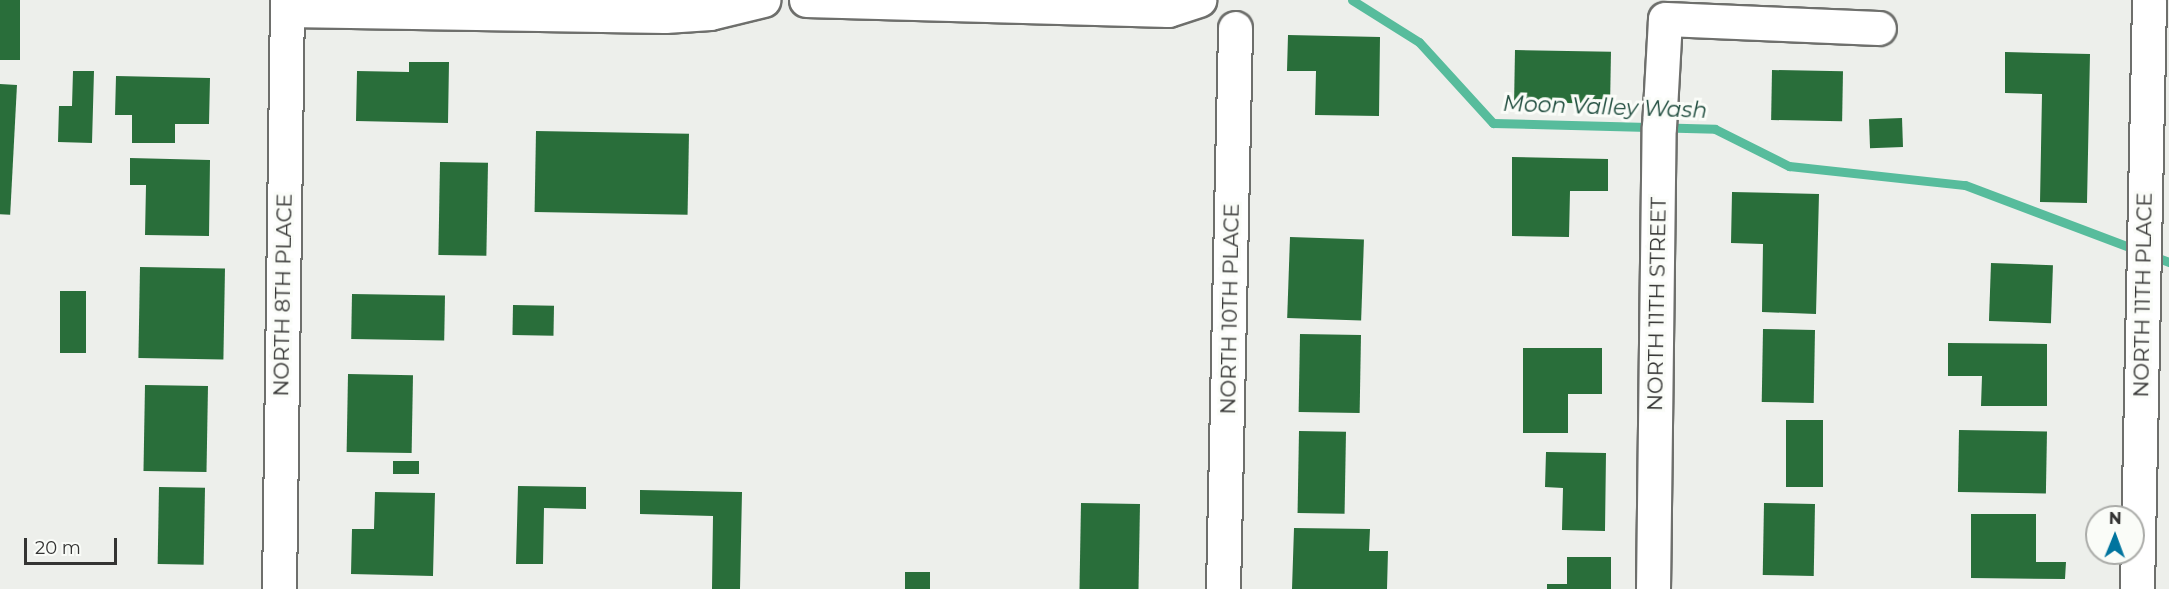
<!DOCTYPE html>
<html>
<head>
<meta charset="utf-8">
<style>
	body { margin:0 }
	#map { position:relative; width:2169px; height:589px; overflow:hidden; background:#edefeb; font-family:Montserrat,sans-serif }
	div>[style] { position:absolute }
	.stream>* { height:9px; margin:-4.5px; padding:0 4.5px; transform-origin:4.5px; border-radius:4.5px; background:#57bc9c }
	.building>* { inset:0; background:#296e3a; transform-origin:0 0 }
	.roads { filter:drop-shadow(2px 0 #6e6f6c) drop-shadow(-2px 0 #6e6f6c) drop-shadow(0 2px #6e6f6c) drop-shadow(0 -2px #6e6f6c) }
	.street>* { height:33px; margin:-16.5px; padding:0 16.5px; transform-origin:16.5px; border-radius:16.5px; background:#fff }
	span { translate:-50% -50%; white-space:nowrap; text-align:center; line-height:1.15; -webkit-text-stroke:6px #fafcf8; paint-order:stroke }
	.street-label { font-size:21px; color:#343433 }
	.water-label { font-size:22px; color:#224e40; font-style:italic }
	.north { position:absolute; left:2085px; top:505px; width:60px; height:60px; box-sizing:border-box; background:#fafcf8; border:2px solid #abaca9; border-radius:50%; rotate:1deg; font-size:16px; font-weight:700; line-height:24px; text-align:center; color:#343433 }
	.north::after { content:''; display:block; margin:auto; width:21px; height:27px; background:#00749e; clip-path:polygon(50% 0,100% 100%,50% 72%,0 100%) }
	.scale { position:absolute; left:24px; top:538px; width:93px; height:27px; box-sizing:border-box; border:3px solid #343433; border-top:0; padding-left:8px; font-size:18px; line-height:21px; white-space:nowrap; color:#343433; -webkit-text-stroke:4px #fafcf8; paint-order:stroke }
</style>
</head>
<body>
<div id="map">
	<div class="stream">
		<div style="left:1352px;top:0;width:79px;rotate:32.1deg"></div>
		<div style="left:1419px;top:42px;width:110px;rotate:47.6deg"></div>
		<div style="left:1493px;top:123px;width:222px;rotate:1.5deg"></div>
		<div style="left:1715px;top:129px;width:83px;rotate:26.6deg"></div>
		<div style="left:1789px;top:166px;width:177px;rotate:6.2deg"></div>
		<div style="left:1965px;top:185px;width:218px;rotate:20.7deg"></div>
	</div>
	<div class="building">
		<div style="left:0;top:0;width:20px;height:60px"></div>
		<div style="clip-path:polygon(1288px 35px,1380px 37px,1379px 116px,1315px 115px,1316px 71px,1287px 71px)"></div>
		<div style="left:1515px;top:50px;width:96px;height:52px;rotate:1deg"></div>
		<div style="clip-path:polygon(2005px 52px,2090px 54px,2087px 203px,2040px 202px,2042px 94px,2005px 93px)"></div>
		<div style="clip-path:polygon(409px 62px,449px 62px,448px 123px,356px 121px,357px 71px,409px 72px)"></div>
		<div style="left:1772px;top:70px;width:71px;height:50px;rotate:1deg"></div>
		<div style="clip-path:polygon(73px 71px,94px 71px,92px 143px,58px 142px,59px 106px,72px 106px)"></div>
		<div style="clip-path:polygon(116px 76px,210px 78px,209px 124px,175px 124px,175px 143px,132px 143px,132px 115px,115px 115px)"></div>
		<div style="left:0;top:84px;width:17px;height:130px;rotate:3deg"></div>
		<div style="left:1902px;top:118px;width:29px;height:33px;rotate:88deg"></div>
		<div style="left:536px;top:131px;width:153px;height:81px;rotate:1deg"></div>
		<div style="clip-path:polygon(1512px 157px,1608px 159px,1608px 191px,1570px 191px,1569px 237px,1512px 236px)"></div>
		<div style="clip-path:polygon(130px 158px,210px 160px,209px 236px,145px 235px,146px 185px,130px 185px)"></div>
		<div style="left:440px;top:162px;width:48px;height:93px;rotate:1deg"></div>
		<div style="clip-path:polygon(1732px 192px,1819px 194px,1816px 314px,1762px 312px,1763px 244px,1731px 243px)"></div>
		<div style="left:1290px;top:237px;width:74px;height:81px;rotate:2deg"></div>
		<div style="left:1991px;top:263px;width:62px;height:58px;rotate:2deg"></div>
		<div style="left:140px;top:267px;width:85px;height:91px;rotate:1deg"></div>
		<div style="left:60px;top:291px;width:26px;height:62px"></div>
		<div style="left:352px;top:294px;width:93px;height:45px;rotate:1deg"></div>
		<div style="left:513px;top:305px;width:41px;height:30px;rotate:1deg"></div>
		<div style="left:1763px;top:329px;width:52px;height:73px;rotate:1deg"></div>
		<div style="left:1300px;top:334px;width:61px;height:78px;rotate:1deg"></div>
		<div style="clip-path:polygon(1948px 343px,2047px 344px,2047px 406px,1981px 406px,1982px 376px,1948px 376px)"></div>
		<div style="clip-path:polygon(1523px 348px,1602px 348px,1602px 394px,1568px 394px,1568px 433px,1523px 433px)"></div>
		<div style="left:348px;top:374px;width:65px;height:78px;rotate:1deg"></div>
		<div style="left:145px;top:385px;width:63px;height:86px;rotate:1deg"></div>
		<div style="left:1786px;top:420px;width:37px;height:67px"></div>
		<div style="left:1959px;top:430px;width:88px;height:62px;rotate:1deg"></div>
		<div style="left:1299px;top:431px;width:47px;height:82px;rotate:1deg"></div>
		<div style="clip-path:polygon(1546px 452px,1606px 453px,1605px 531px,1562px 530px,1563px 488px,1545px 487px)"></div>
		<div style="left:393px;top:461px;width:26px;height:13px"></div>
		<div style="clip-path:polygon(518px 486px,586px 487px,586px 509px,544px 508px,543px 564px,516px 564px)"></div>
		<div style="left:159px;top:487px;width:46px;height:77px;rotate:1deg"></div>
		<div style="clip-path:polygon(640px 490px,742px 492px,740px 589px,712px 589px,713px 516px,640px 514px)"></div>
		<div style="clip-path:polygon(375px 492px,435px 493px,433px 576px,351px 574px,352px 529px,374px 529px)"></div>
		<div style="left:1081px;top:503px;width:59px;height:86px;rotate:1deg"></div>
		<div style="left:1764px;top:503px;width:51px;height:72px;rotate:1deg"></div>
		<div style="clip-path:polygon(1971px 514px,2036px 514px,2036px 562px,2066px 562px,2065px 579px,1971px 578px)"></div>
		<div style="clip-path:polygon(1294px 528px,1370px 529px,1369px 551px,1388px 551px,1387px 589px,1292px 589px)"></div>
		<div style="clip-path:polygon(1567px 557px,1611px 557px,1611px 589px,1547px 589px,1547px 584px,1567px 584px)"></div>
		<div style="left:905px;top:572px;width:25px;height:17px"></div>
	</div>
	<div class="roads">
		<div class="street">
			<div style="left:806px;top:0;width:362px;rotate:1.6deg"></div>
			<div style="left:1168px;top:10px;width:33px;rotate:-18deg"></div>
			<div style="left:287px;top:10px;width:378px;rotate:0.9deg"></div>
			<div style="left:665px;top:16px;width:45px;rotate:-3.8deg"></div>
			<div style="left:710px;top:13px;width:55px;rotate:-13.8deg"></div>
			<div style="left:279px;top:589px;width:589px;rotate:-89.22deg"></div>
			<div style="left:1223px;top:589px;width:561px;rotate:-88.77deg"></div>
			<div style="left:1653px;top:589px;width:462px;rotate:-89.3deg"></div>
			<div style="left:1659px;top:127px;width:108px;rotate:-86.8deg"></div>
			<div style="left:1665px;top:19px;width:214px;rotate:2.4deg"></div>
			<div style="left:2137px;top:589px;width:589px;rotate:-88.83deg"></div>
		</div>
	</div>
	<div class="street-label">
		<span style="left:283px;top:295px;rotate:-89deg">NORTH 8TH PLACE</span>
		<span style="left:2143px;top:295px;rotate:-89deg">NORTH 11TH PLACE</span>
		<span style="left:1657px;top:304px;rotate:-89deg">NORTH 11TH STREET</span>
		<span style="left:1230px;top:309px;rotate:-89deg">NORTH 10TH PLACE</span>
	</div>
	<div class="water-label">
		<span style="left:1605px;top:107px;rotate:2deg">Moon Valley Wash</span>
	</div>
	<div class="north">N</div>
	<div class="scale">20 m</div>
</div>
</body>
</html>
